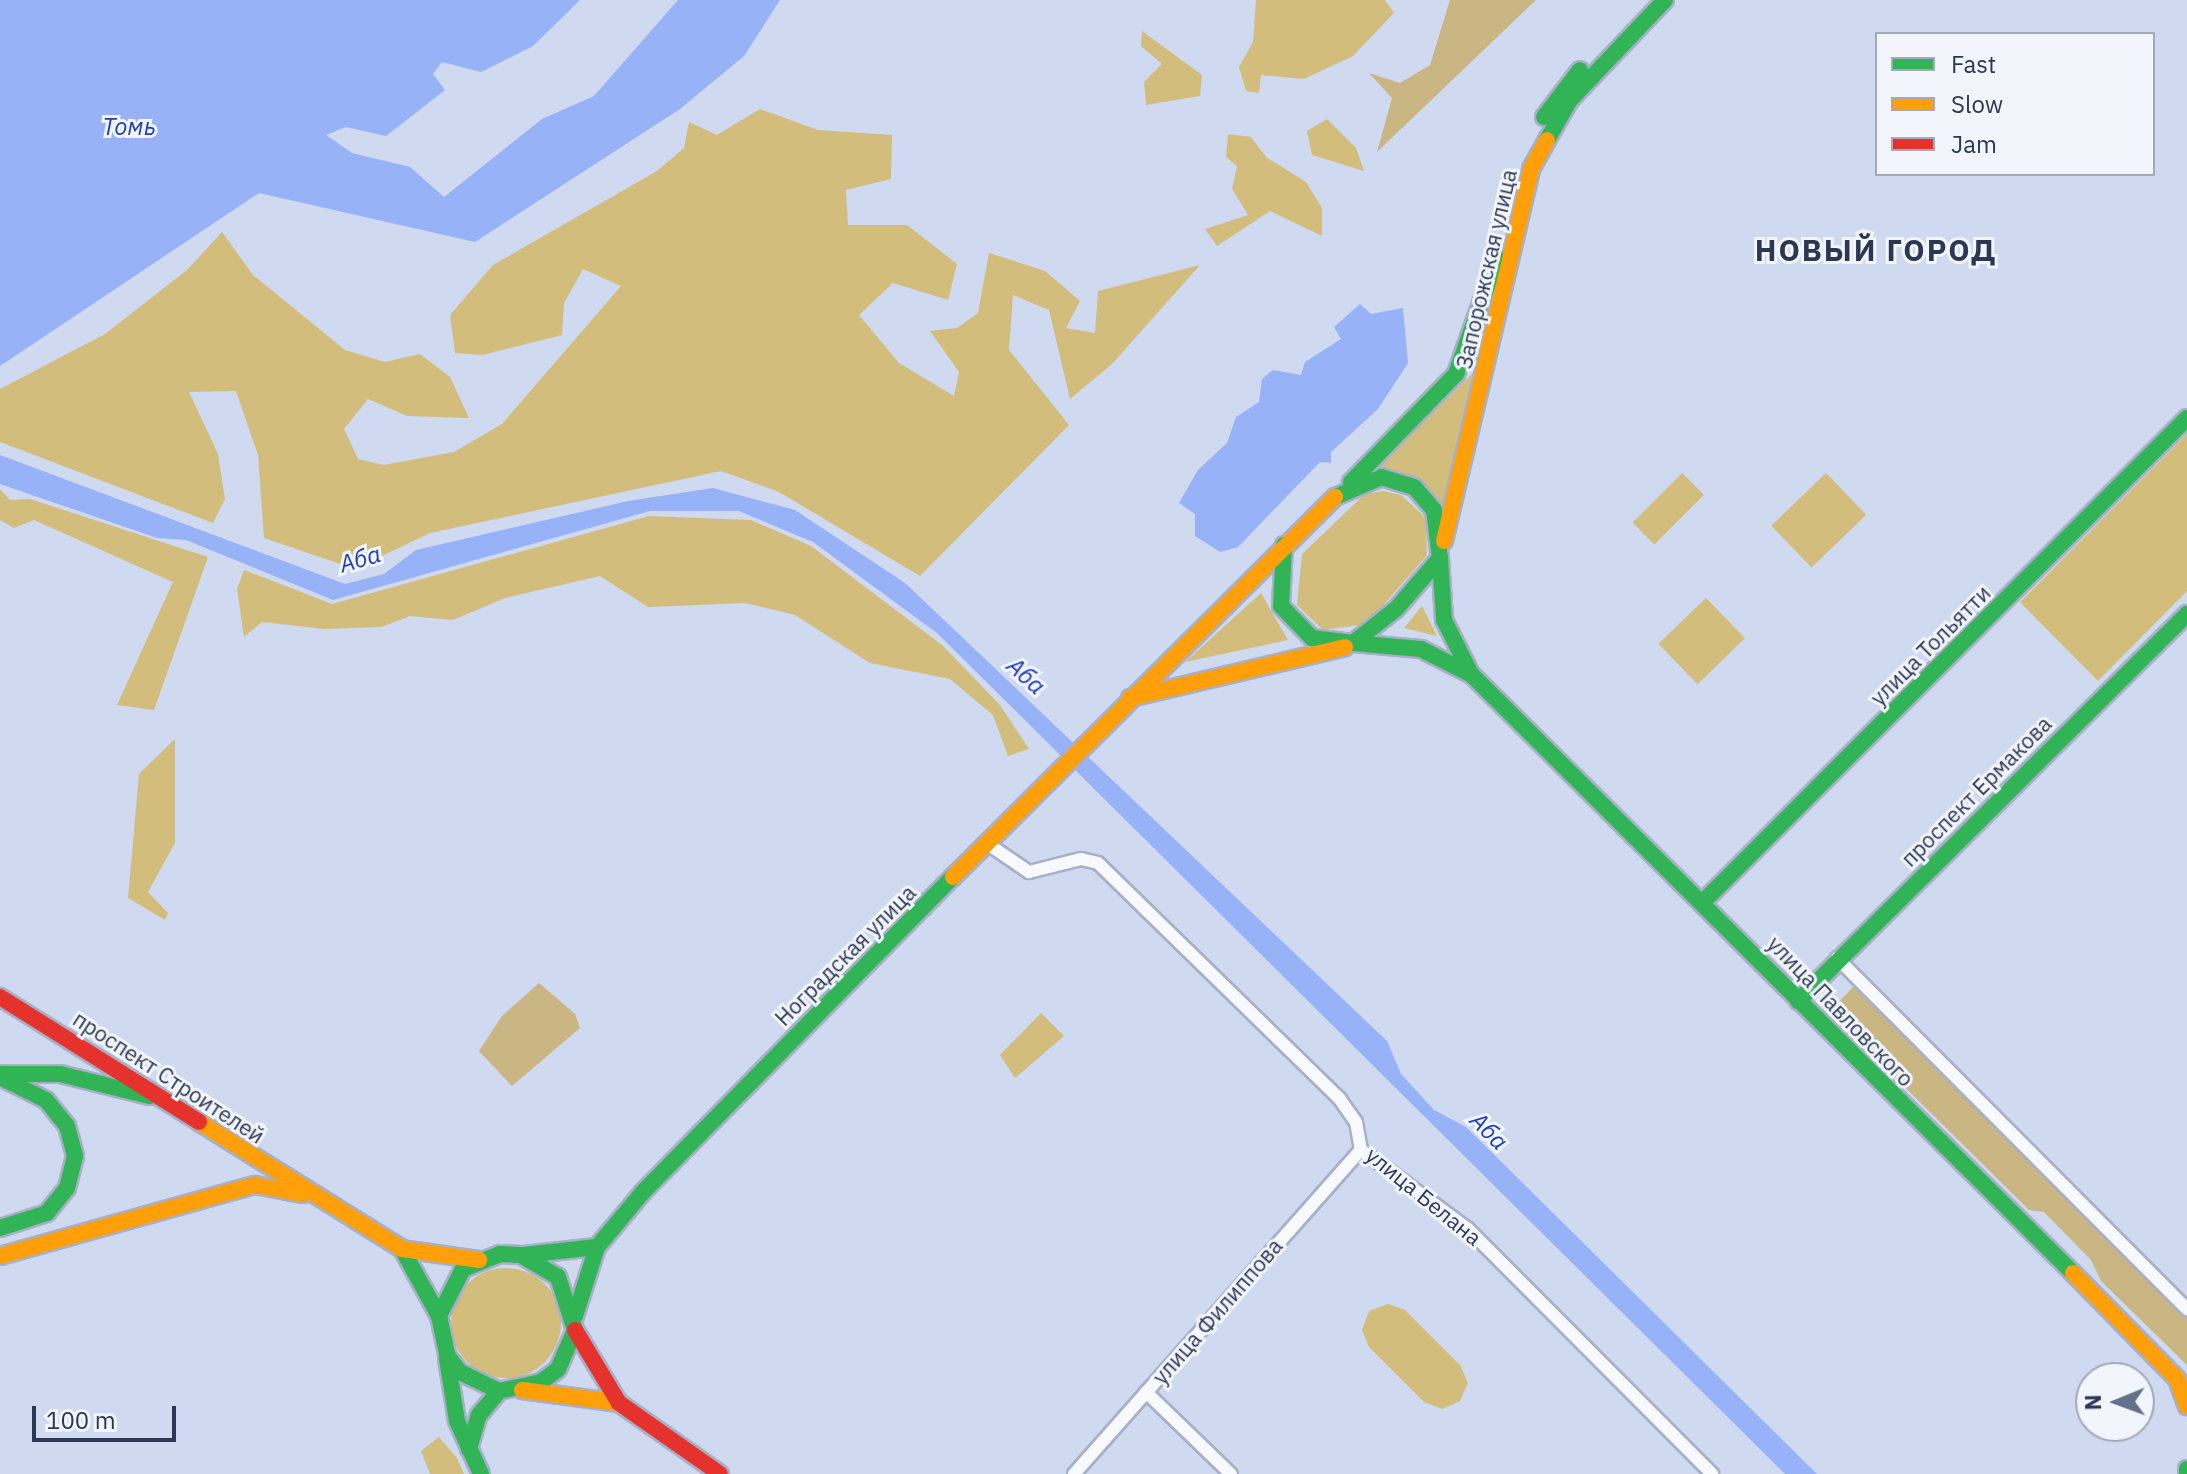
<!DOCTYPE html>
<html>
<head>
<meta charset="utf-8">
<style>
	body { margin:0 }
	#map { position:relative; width:2187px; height:1474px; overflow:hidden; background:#cfd9f0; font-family:"IBM Plex Sans",sans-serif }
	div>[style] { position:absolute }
	.green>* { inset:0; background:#d3bd7c; transform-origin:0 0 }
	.round { border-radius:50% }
	.forest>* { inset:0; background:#c9b682 }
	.water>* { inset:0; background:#97b2f6 }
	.roads { filter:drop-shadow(2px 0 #a7b0c7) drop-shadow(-2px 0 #a7b0c7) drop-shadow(0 2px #a7b0c7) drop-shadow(0 -2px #a7b0c7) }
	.street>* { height:12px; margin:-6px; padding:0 6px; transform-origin:6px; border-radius:6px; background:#f8f9fd }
	.fast>* { height:16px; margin:-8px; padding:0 8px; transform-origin:8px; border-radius:8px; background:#30b455 }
	.slow>* { height:16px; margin:-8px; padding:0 8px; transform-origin:8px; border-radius:8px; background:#ff9f0a }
	.jam>* { height:16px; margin:-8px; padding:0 8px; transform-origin:8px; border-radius:8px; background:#e5322d }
	span { translate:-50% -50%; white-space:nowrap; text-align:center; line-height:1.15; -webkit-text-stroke:6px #f2f5fc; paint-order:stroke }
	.street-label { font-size:22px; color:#2c3853 }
	.water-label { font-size:24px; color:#1f3fb9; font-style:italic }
	.district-label { font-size:30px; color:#2c3853; font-weight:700; letter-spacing:2px }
	.legend { position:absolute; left:1875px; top:32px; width:280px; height:144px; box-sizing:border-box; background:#f2f5fc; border:2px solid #a3a9b8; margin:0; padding:10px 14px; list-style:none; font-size:24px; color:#2c3853 }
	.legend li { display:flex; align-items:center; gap:16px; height:40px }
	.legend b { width:40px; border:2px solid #a3a9b8 }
	.north { position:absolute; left:2075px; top:1362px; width:80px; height:80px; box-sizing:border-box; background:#f2f5fc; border:2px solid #a3a9b8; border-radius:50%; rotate:269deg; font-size:22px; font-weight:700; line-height:32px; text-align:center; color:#2c3853 }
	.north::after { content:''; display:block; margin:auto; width:28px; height:36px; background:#65708a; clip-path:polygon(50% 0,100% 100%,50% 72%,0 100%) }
	.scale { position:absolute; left:32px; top:1406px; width:144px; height:36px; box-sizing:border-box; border:4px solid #2c3853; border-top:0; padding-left:10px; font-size:24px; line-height:28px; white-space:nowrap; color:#2c3853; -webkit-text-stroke:6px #f2f5fc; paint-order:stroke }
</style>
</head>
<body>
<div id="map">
	<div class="green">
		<div style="clip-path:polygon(1256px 0,1385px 0,1394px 13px,1353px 56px,1304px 79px,1261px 75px,1259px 93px,1246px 91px,1239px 67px,1253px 42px)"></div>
		<div style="clip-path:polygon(1142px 31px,1202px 75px,1200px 96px,1146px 105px,1144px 82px,1162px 64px,1141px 46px)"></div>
		<div style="clip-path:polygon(760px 109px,818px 130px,892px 135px,891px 179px,846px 190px,848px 225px,907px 225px,957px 264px,948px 300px,893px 283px,859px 315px,899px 363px,954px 396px,959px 372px,930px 331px,957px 328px,978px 313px,989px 253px,1045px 271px,1080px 301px,1066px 328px,1095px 333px,1098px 291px,1200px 265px,1112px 364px,1070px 399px,1049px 310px,1013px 295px,1009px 350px,1069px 425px,920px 576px,779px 492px,721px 471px,430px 533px,355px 569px,264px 538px,258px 455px,236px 391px,189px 392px,218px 454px,225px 499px,213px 523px,0 442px,0 389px,105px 334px,187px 270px,222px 232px,253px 275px,345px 350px,385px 362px,420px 354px,450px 377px,469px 418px,407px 416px,368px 399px,344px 429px,358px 459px,384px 465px,454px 452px,502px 424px,621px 286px,583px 269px,564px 303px,562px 335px,482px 355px,455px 353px,450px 315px,493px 265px,657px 171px,684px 148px,689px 122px,717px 135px)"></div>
		<div style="clip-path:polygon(1327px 119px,1356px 148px,1364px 171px,1312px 155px,1307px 131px)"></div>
		<div style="clip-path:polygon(1228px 134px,1251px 137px,1266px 157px,1306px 182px,1322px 208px,1322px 236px,1270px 211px,1217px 246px,1205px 229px,1248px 215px,1232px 189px,1237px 166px,1226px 157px)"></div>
		<div style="clip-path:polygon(1481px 365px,1444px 509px,1410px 476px,1375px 470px)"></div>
		<div style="clip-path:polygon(2187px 434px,2187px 591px,2098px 681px,2020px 602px)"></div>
		<div style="left:1682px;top:473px;width:31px;height:70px;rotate:45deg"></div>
		<div style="left:1826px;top:473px;width:58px;height:76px;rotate:46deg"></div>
		<div style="clip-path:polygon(0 489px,10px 500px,30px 499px,208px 557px,154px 710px,117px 705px,173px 582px,34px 520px,14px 528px,0 520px)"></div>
		<div style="clip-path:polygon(1383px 491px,1401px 495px,1426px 518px,1427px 555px,1367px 624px,1323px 630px,1297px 605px,1302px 554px,1365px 494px)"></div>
		<div style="clip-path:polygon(649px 516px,751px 520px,811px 546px,942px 645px,1000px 705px,1029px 749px,1008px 756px,993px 715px,950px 679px,870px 663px,795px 615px,745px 603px,648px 607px,600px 576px,505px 598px,453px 620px,410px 616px,381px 627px,324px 629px,262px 622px,244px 637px,237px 589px,244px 570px,332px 604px)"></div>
		<div style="clip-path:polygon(1261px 593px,1288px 640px,1185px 662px)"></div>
		<div style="left:1706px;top:598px;width:56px;height:66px;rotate:46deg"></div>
		<div style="clip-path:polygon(1422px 606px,1437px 636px,1404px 628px)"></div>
		<div style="clip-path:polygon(175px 739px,175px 843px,148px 892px,168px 913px,165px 920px,128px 898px,139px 774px)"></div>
		<div style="clip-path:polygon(1041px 1013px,1064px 1036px,1015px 1078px,1000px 1055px)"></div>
		<div class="round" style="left:451px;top:1268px;width:110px;height:110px"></div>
		<div style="clip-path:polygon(1388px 1304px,1405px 1310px,1460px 1365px,1468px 1383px,1460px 1401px,1442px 1409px,1424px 1402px,1369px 1347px,1362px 1330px,1369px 1311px)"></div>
		<div style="clip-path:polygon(439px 1437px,457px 1458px,464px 1474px,430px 1474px,421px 1451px)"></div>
	</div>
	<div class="forest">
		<div style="clip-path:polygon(1450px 0,1536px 0,1377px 152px,1392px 98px,1369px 73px,1400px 83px,1430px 65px)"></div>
		<div style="clip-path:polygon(539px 983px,575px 1014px,580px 1028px,512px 1086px,479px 1051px,502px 1016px)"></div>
		<div style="clip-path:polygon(1855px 985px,2187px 1317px,2187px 1365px,2101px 1281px,2091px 1260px,2044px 1212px,2029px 1210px,1829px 1012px)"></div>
	</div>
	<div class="water">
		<div style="clip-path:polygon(0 0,580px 0,533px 46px,481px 72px,442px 62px,433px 74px,445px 90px,386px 136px,346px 127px,326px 135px,352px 153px,410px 167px,444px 197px,542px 119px,594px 96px,678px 0,780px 0,744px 56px,680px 109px,475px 242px,259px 193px,0 366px)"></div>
		<div style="clip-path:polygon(1360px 304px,1371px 314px,1403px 308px,1408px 363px,1378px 409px,1331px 452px,1331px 463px,1320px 462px,1238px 547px,1220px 552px,1195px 536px,1195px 514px,1179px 503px,1198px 470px,1227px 443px,1236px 417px,1259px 402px,1262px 379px,1273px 370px,1301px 375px,1305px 362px,1341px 339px,1334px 327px)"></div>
		<div style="clip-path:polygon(0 455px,345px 584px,384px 574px,416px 550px,628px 501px,713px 488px,795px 510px,905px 583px,1387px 1041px,1401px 1074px,1434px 1110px,1466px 1127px,1817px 1474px,1785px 1474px,937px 633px,813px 542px,739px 511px,650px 511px,333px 600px,186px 540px,157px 538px,0 484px)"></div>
	</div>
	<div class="roads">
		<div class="street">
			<div style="left:988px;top:844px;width:50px;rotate:34.3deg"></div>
			<div style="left:1029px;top:872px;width:54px;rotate:-14deg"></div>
			<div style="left:1081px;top:859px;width:17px;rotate:13deg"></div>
			<div style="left:1098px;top:863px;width:337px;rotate:44.3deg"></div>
			<div style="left:1339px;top:1098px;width:29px;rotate:55deg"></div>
			<div style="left:1356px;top:1122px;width:28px;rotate:80deg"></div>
			<div style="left:1361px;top:1150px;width:133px;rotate:36.4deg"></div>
			<div style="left:1468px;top:1229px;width:346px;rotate:45.1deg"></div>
			<div style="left:1837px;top:958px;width:496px;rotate:45.1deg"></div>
			<div style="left:1146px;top:1392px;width:118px;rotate:44deg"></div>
			<div style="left:1074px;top:1474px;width:433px;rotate:-48.5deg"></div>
		</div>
		<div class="fast">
			<div style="left:1544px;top:117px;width:59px;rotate:-52.5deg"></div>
			<div style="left:1547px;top:140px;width:46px;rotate:-60.1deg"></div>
			<div style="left:1570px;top:100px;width:138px;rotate:-46.5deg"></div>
			<div style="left:1351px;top:482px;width:151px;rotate:-45.8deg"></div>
			<div style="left:1456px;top:374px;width:123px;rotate:-70.5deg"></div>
			<div style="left:1284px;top:545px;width:61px;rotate:92.8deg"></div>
			<div style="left:1281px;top:606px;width:45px;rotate:45.9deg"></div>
			<div style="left:1312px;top:638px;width:41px;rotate:7deg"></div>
			<div style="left:1353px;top:643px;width:56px;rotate:-38.5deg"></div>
			<div style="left:1397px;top:608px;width:66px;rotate:-49.3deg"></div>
			<div style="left:1440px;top:558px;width:48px;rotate:-97.1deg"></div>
			<div style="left:1434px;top:510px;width:30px;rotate:-131deg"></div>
			<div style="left:1414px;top:487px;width:34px;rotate:-163deg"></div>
			<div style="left:1382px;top:477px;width:51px;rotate:156.9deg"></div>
			<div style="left:1440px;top:558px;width:62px;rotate:86.3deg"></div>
			<div style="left:1444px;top:620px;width:60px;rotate:63.4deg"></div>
			<div style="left:1353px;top:643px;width:68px;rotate:5deg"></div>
			<div style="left:1421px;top:649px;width:57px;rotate:27deg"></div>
			<div style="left:1472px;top:675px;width:848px;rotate:44.86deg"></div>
			<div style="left:1704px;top:901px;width:683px;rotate:-45deg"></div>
			<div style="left:1798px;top:1001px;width:549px;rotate:-44.85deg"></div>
			<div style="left:0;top:1074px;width:60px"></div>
			<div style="left:60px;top:1074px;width:92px;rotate:13.9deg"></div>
			<div style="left:0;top:1077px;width:51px;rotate:26.6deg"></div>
			<div style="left:46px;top:1100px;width:33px;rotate:51deg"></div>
			<div style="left:67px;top:1126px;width:31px;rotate:75deg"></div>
			<div style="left:75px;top:1156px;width:33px;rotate:104deg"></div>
			<div style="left:67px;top:1188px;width:32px;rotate:129deg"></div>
			<div style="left:47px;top:1213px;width:49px;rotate:162.3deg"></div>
			<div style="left:402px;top:1249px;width:77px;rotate:61.1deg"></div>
			<div style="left:524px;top:1255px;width:73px;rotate:-6.3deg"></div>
			<div style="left:575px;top:1316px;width:72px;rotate:-72.3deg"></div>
			<div style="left:597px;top:1247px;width:72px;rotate:-50.1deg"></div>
			<div style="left:643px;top:1192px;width:442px;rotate:-45.5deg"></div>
			<div style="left:447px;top:1359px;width:63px;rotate:80.8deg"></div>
			<div style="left:457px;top:1421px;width:58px;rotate:65.6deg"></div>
			<div style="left:469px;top:1449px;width:35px;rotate:-74deg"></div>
			<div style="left:479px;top:1415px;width:31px;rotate:-50deg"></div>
			<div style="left:499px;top:1391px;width:43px;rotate:-12.1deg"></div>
			<div style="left:541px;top:1382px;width:21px;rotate:-37deg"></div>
			<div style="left:558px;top:1369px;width:43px;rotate:-66.4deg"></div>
			<div style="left:575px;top:1330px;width:56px;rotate:-107.8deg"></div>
			<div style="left:558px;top:1277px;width:43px;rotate:-149.3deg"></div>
			<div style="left:521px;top:1255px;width:21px;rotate:-177deg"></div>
			<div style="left:500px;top:1254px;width:40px;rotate:158deg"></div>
			<div style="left:463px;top:1269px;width:53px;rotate:117.1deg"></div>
			<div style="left:439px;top:1316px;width:40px;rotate:78deg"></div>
			<div style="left:447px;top:1355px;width:21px;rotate:53deg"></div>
			<div style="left:460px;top:1372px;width:43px;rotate:26deg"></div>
			<div style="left:2187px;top:1469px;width:5px;rotate:90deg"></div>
		</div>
		<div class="slow">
			<div style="left:1444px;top:541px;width:382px;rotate:-76.8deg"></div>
			<div style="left:1531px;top:169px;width:33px;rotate:-61deg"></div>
			<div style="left:1130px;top:698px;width:221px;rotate:-13.3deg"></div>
			<div style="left:953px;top:877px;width:539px;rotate:-44.85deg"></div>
			<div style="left:199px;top:1122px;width:239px;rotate:32deg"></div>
			<div style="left:402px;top:1249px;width:78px;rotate:8.1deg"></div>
			<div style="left:0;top:1256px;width:265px;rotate:-15.6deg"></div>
			<div style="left:255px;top:1185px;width:49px;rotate:10.6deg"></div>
			<div style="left:2073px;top:1273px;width:148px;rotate:45.5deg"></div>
			<div style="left:2177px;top:1379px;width:29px;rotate:70deg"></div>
			<div style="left:522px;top:1390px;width:98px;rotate:7.6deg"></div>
		</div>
		<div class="jam">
			<div style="left:0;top:997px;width:235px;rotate:32.1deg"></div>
			<div style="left:575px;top:1330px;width:85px;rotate:58.9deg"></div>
			<div style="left:619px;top:1403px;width:123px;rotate:35.1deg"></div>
		</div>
	</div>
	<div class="street-label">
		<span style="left:1486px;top:269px;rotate:-77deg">Запорожская улица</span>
		<span style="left:1930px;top:645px;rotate:-45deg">улица Тольятти</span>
		<span style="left:1976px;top:791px;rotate:-45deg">проспект Ермакова</span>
		<span style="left:845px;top:955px;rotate:-45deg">Ноградская улица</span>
		<span style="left:1841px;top:1011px;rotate:46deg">улица Павловского</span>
		<span style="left:169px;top:1077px;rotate:33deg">проспект Строителей</span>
		<span style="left:1424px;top:1196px;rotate:39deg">улица Белана</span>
		<span style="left:1217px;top:1311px;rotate:-49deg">улица Филиппова</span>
	</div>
	<div class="water-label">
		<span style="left:129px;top:127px">Томь</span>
		<span style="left:360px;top:559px;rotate:-16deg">Аба</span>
		<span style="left:1026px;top:676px;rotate:42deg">Аба</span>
		<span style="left:1489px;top:1131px;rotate:45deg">Аба</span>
	</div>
	<div class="district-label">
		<span style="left:1876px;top:250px">НОВЫЙ ГОРОД</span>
	</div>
	<ul class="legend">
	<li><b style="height:10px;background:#30b455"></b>Fast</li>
	<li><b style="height:10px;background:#ff9f0a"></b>Slow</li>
	<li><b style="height:10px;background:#e5322d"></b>Jam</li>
	</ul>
	<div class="north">N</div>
	<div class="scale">100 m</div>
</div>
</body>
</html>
